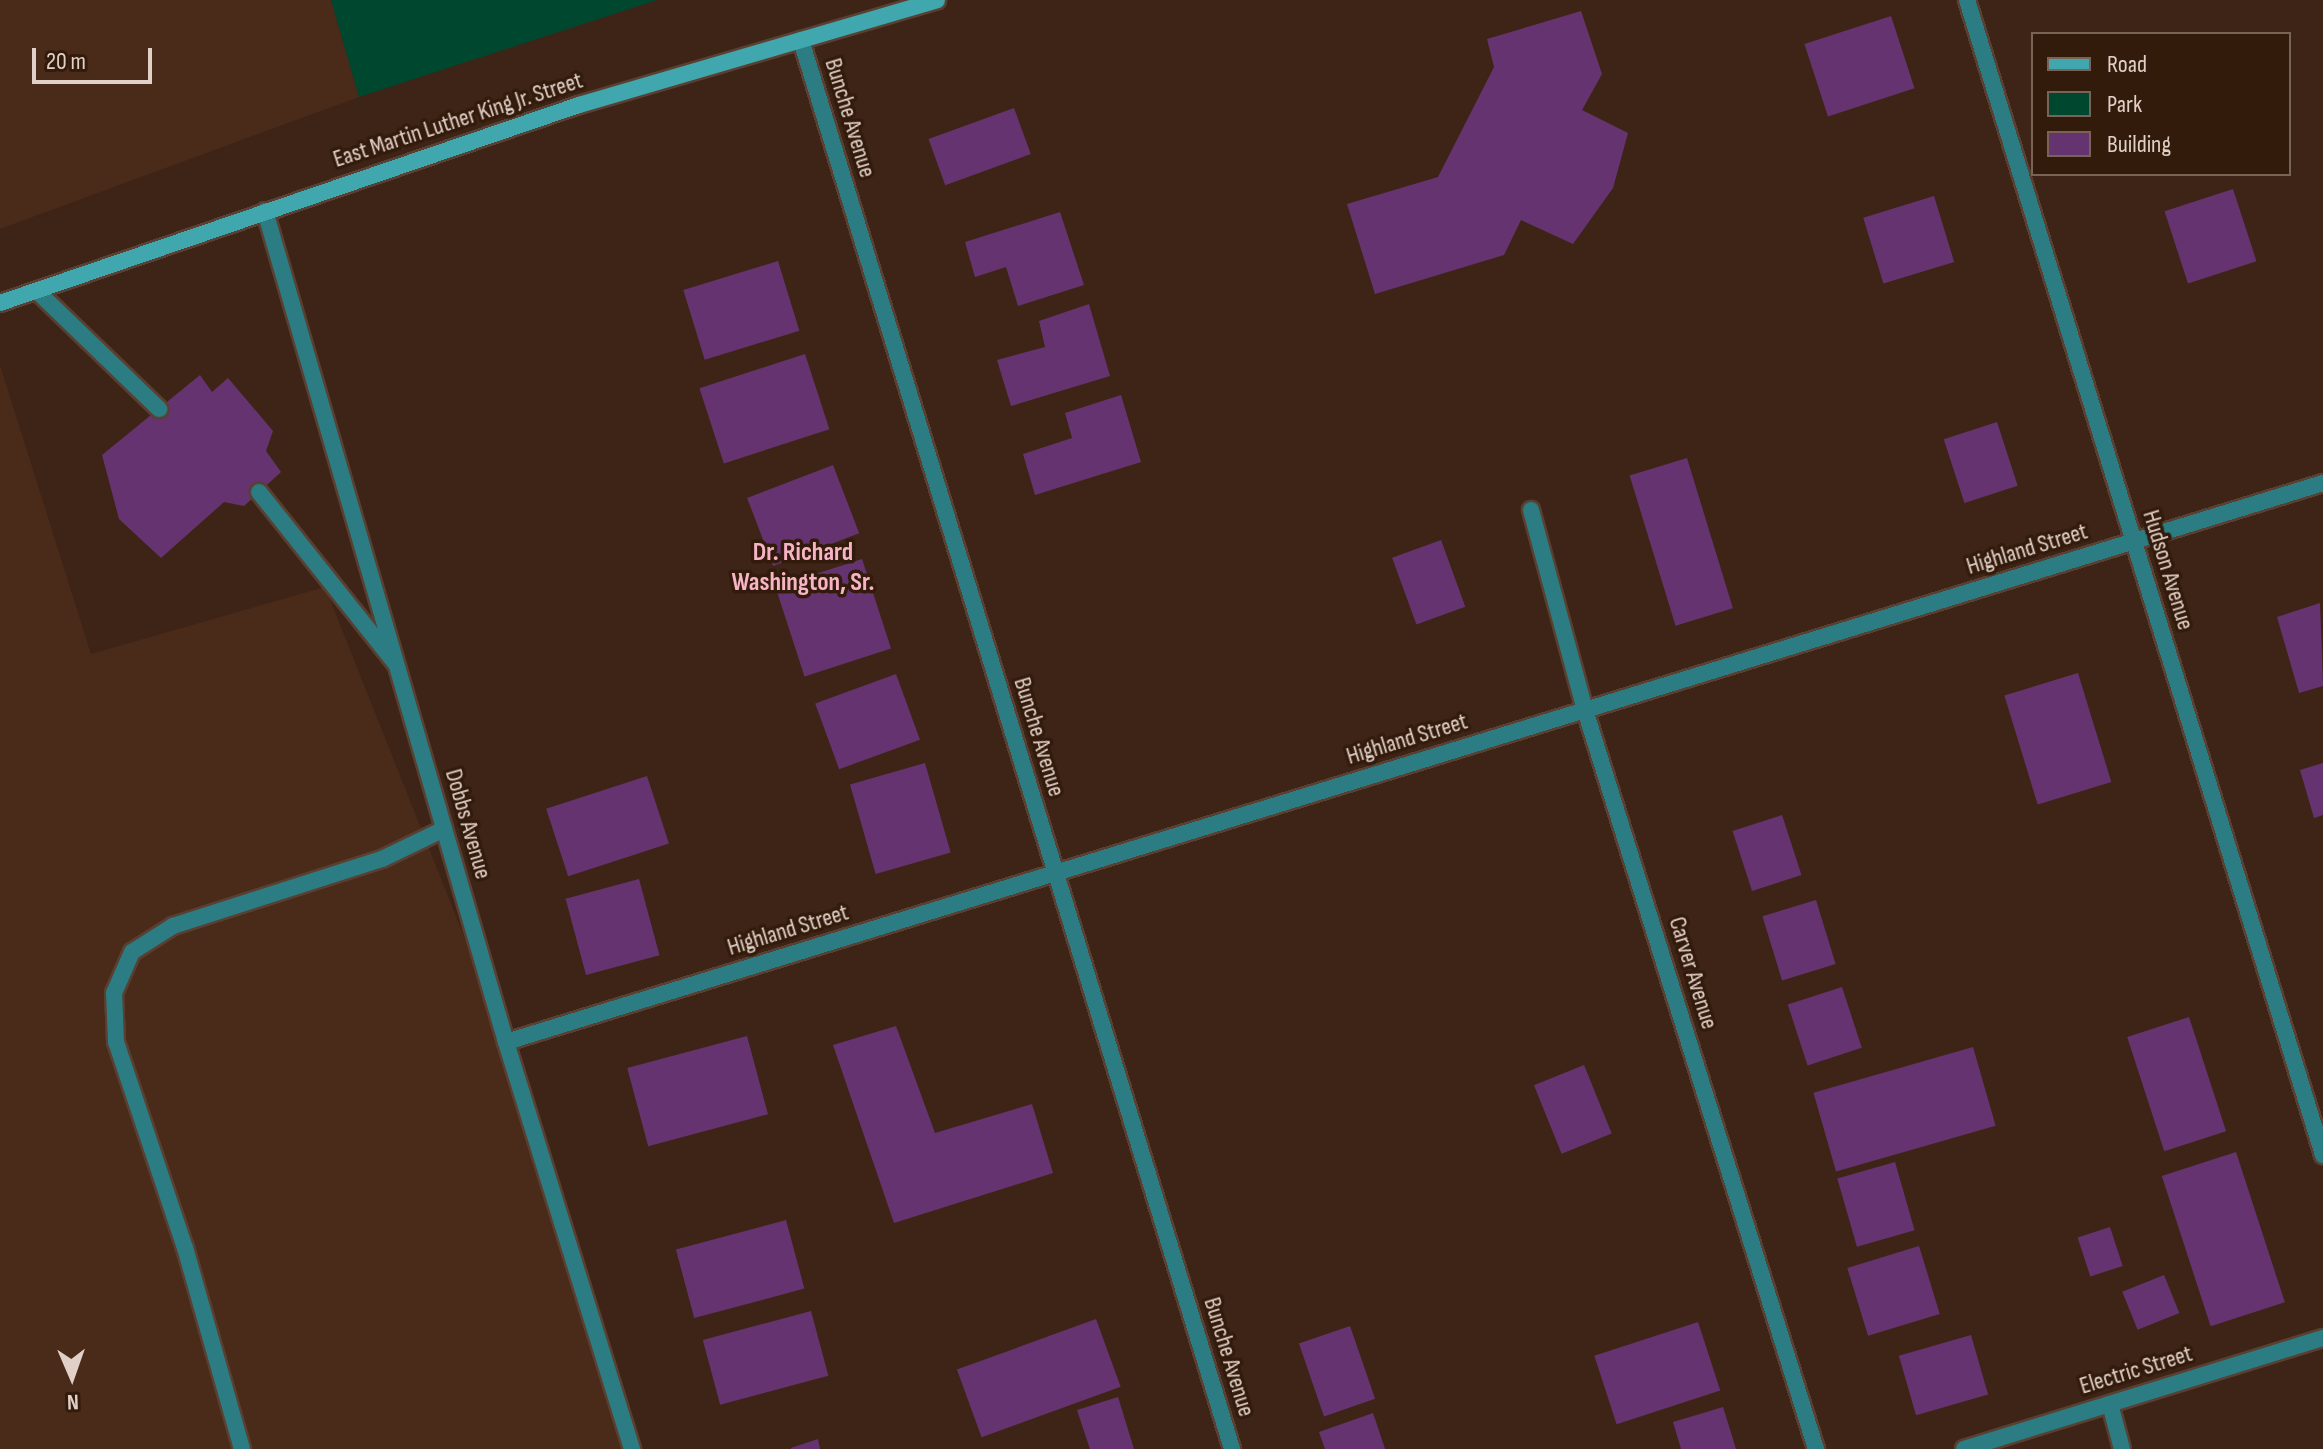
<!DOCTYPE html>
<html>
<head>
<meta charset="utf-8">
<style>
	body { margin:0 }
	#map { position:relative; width:2323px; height:1449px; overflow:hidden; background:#3e2416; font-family:"Sofia Sans Condensed",sans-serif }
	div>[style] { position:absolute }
	.built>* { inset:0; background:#4a2a19 }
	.green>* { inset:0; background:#004730 }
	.building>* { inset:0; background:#653470; transform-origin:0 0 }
	.roads { filter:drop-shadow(2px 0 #584032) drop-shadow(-2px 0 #584032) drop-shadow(0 2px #584032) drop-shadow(0 -2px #584032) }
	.service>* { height:16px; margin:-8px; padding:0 8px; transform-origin:8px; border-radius:8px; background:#2c7d83 }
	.minor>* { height:16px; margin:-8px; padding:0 8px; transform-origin:8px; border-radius:8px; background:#2c7d83 }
	.secondary>* { height:16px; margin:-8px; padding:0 8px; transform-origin:8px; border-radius:8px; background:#41a7af }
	span { translate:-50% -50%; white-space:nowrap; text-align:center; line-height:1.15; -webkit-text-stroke:7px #331b0c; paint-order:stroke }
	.street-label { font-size:24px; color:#e1d0c7 }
	.neighbourhood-label { font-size:26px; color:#f7b4c6; font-weight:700 }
	.legend { position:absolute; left:2031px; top:32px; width:260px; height:144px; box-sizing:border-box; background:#331b0c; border:2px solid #796357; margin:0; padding:10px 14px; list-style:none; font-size:24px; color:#e1d0c7 }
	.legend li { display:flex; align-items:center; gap:16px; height:40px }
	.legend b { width:40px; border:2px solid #796357 }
	.north { position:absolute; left:32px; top:1337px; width:80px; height:80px; -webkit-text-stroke:6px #331b0c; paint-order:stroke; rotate:178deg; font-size:22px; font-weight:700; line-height:32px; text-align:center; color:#e1d0c7 }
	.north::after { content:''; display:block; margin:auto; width:28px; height:36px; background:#e1d0c7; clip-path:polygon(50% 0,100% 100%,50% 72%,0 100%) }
	.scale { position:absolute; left:32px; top:48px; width:120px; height:36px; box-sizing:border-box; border:4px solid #e1d0c7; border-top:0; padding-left:10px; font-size:24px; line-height:28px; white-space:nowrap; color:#e1d0c7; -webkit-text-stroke:6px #331b0c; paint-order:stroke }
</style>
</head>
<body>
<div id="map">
	<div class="built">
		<div style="clip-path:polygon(0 0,331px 0,359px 97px,0 229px)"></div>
		<div style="clip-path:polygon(0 365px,91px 654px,325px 587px,506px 1042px,632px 1449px,0 1449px)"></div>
	</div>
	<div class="green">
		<div style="clip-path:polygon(331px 0,657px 0,359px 97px)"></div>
	</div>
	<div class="building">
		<div style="clip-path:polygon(1581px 11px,1602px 74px,1582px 110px,1628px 133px,1613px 188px,1573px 244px,1521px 220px,1504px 255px,1375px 294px,1347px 204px,1438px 177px,1494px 67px,1487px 39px)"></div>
		<div style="left:1891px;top:16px;width:76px;height:91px;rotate:72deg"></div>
		<div style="left:1014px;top:108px;width:49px;height:91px;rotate:70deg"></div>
		<div style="left:2233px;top:189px;width:76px;height:72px;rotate:72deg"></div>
		<div style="left:1934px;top:196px;width:69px;height:74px;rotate:73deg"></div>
		<div style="clip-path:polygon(1060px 212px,1084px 285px,1018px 306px,1006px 267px,975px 277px,965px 242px)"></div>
		<div style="left:778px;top:261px;width:73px;height:99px;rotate:73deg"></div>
		<div style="clip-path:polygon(1089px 304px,1110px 376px,1011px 406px,997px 360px,1045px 347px,1039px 321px)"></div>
		<div style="left:805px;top:354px;width:79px;height:111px;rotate:72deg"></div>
		<div style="clip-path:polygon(200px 375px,212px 392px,228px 378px,273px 431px,266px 451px,281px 472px,244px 506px,224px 502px,161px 558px,119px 519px,102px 455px)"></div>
		<div style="clip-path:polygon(1121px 395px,1141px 462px,1035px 495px,1023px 454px,1072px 438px,1065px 413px)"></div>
		<div style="left:1997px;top:422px;width:67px;height:56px;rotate:72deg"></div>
		<div style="left:1687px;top:458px;width:157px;height:60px;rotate:73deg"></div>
		<div style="left:833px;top:465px;width:73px;height:92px;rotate:69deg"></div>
		<div style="left:1441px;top:540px;width:71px;height:52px;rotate:70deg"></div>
		<div style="left:862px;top:559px;width:94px;height:91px;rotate:72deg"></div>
		<div style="clip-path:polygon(2320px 603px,2323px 686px,2299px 693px,2277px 617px)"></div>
		<div style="left:2078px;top:673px;width:114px;height:77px;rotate:73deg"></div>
		<div style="left:896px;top:674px;width:70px;height:86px;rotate:70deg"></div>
		<div style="left:925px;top:763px;width:93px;height:78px;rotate:74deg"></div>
		<div style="clip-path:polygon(2323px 763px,2323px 815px,2314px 818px,2300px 770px)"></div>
		<div style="left:647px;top:776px;width:71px;height:106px;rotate:72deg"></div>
		<div style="left:1782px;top:815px;width:63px;height:52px;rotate:72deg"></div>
		<div style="left:639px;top:879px;width:79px;height:76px;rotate:75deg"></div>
		<div style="left:1816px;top:900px;width:67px;height:56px;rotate:73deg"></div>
		<div style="left:1842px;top:987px;width:64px;height:57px;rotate:72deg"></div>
		<div style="left:2189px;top:1017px;width:120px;height:65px;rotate:72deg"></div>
		<div style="clip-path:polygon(896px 1026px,935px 1133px,1032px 1104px,1053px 1173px,894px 1223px,833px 1045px)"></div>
		<div style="left:747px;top:1036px;width:81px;height:124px;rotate:75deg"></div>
		<div style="left:1973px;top:1047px;width:82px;height:166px;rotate:74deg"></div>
		<div style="left:1584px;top:1065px;width:74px;height:54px;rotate:68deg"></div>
		<div style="left:2236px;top:1152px;width:158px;height:78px;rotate:72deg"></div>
		<div style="left:1895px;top:1162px;width:71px;height:60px;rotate:74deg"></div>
		<div style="left:786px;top:1220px;width:71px;height:114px;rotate:75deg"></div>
		<div style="left:2110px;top:1227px;width:41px;height:34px;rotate:72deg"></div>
		<div style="left:1919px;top:1246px;width:71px;height:75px;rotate:73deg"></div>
		<div style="left:2164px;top:1275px;width:41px;height:45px;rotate:68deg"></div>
		<div style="left:811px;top:1311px;width:67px;height:112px;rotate:75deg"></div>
		<div style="left:1096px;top:1319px;width:72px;height:148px;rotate:70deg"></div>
		<div style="left:1698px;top:1322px;width:72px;height:109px;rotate:72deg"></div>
		<div style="left:1350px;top:1326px;width:77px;height:54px;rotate:71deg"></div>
		<div style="left:1971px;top:1335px;width:62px;height:75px;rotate:74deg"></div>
		<div style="clip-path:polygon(1118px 1397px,1134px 1449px,1090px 1449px,1077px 1410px)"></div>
		<div style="clip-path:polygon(1723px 1407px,1736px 1449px,1681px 1449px,1673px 1422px)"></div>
		<div style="clip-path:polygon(1373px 1413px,1385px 1449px,1325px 1449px,1319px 1432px)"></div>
		<div style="clip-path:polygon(818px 1439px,820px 1449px,791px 1449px,791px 1448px)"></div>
	</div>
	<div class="roads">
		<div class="service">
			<div style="left:37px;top:291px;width:170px;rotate:44deg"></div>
			<div style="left:259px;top:492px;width:218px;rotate:51.5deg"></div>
			<div style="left:2110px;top:1404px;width:47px;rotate:75.1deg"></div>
			<div style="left:242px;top:1449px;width:209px;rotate:-105.8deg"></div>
			<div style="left:185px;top:1248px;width:217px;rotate:-108.5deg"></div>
			<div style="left:116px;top:1042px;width:49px;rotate:-92.3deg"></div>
			<div style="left:114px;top:993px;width:45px;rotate:-66.3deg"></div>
			<div style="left:132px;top:952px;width:49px;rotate:-32.4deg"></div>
			<div style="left:173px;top:926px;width:219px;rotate:-17.8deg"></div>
			<div style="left:382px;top:859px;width:69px;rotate:-25.8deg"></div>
		</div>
		<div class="minor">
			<div style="left:1967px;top:0;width:1209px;rotate:72.87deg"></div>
			<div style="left:801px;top:40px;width:1473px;rotate:72.99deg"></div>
			<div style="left:265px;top:211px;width:865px;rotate:73.83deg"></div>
			<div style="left:506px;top:1042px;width:426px;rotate:72.8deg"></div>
			<div style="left:1531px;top:510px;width:207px;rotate:74.9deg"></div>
			<div style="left:1585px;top:710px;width:774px;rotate:72.64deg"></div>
			<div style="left:506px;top:1042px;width:1901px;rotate:-17.1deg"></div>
			<div style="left:1964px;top:1449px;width:376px;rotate:-17.2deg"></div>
		</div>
		<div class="secondary">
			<div style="left:0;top:303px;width:612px;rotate:-18.88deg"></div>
			<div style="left:579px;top:105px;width:373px;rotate:-16.3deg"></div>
		</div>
	</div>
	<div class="street-label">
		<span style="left:850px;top:118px;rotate:73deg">Bunche Avenue</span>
		<span style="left:458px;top:120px;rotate:-18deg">East Martin Luther King Jr. Street</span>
		<span style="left:2027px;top:549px;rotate:-17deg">Highland Street</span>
		<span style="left:2168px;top:570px;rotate:73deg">Hudson Avenue</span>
		<span style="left:1039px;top:737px;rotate:73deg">Bunche Avenue</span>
		<span style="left:1407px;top:739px;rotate:-17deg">Highland Street</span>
		<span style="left:468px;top:824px;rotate:74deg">Dobbs Avenue</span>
		<span style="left:788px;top:930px;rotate:-17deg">Highland Street</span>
		<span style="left:1693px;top:973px;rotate:73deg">Carver Avenue</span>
		<span style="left:1229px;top:1357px;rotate:73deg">Bunche Avenue</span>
		<span style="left:2136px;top:1370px;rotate:-17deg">Electric Street</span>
	</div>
	<div class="neighbourhood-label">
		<span style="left:803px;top:568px">Dr. Richard<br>Washington, Sr.</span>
	</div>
	<ul class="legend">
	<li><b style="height:10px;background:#41a7af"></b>Road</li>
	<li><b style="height:22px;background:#004730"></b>Park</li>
	<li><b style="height:22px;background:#653470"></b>Building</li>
	</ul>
	<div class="north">N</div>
	<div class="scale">20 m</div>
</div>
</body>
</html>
